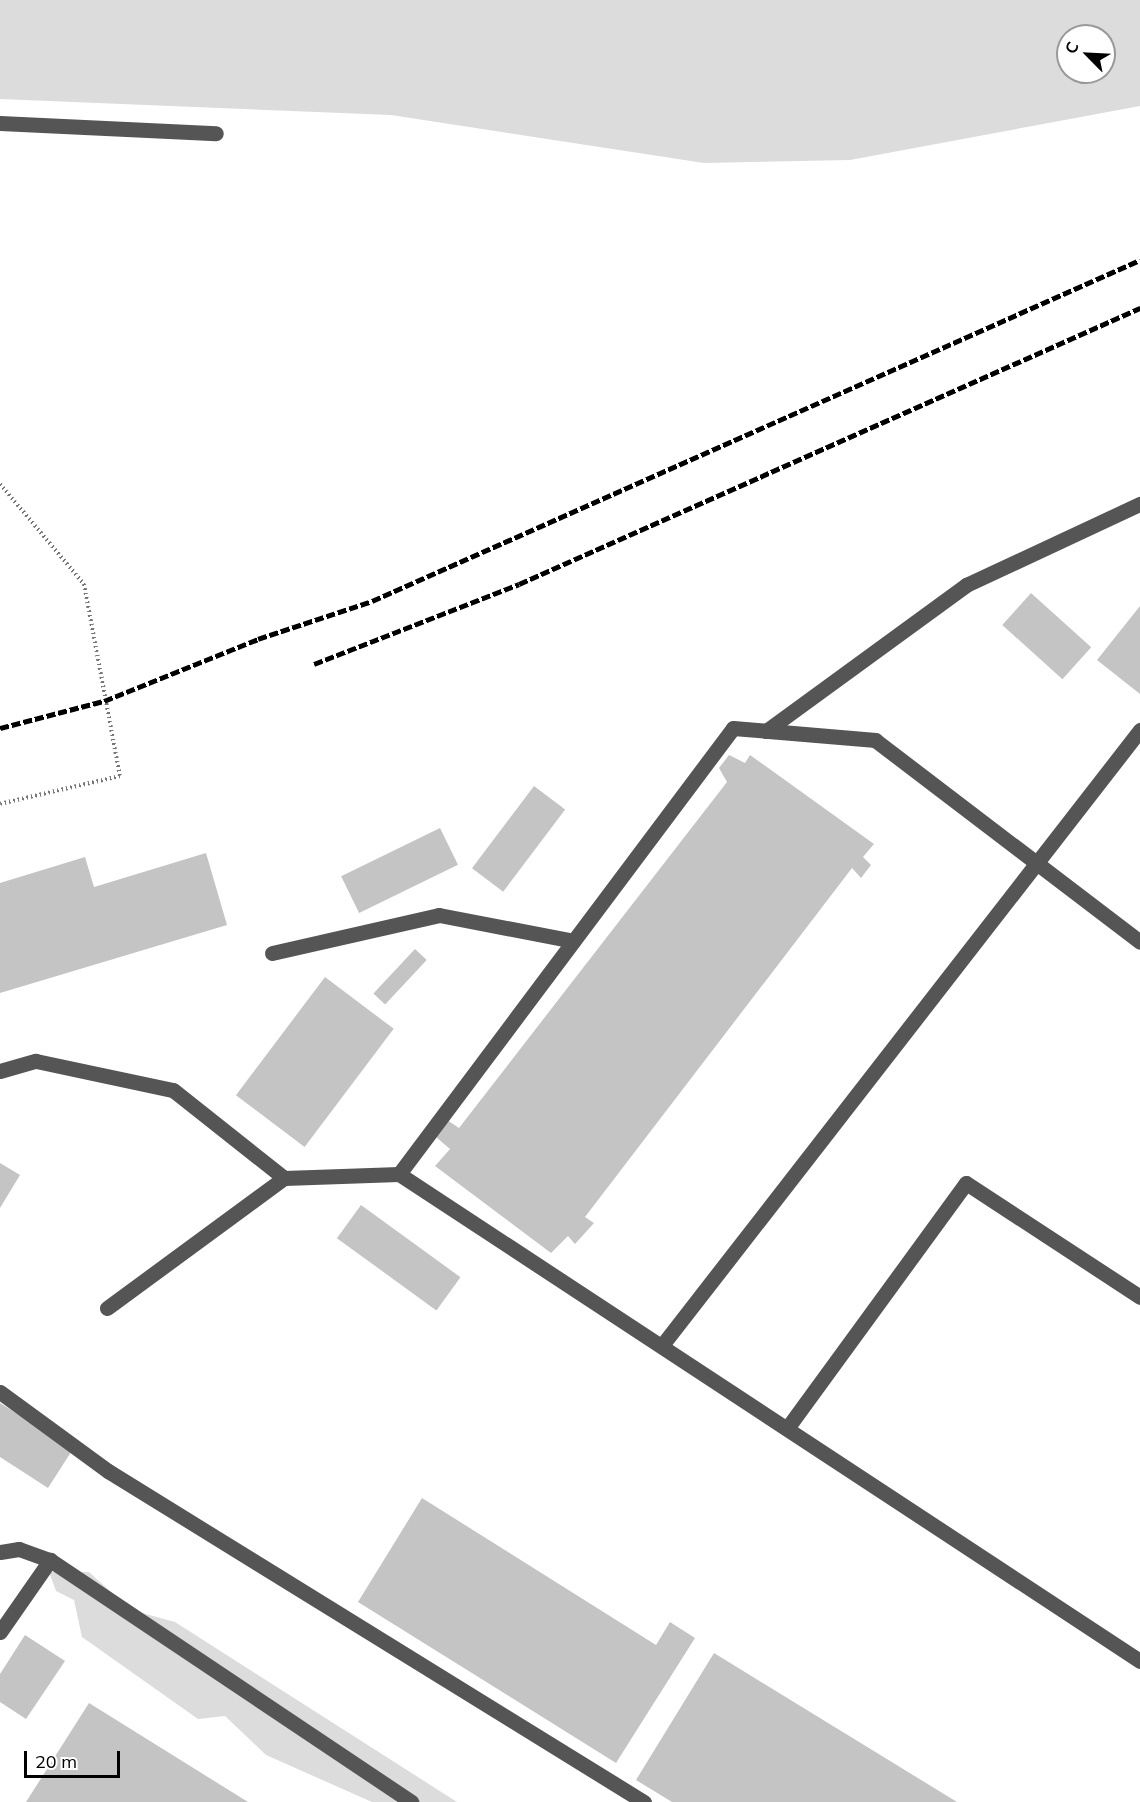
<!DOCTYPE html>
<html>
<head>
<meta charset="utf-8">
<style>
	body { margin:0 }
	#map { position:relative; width:1140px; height:1802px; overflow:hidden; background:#fff; font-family:Mulish,sans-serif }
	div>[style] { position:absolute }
	.green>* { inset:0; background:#dcdcdc }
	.building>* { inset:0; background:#c4c4c4; transform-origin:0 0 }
	.path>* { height:4px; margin-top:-2px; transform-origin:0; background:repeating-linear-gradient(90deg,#777 0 1.5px,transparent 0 4.5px) }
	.minor>* { height:15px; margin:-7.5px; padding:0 7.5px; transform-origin:7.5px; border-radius:7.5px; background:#555 }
	.rail>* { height:4.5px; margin-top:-2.25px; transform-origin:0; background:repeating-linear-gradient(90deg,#000 0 9px,transparent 0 12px) }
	span { translate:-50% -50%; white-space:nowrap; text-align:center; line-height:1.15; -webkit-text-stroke:6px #fff; paint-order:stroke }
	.north { position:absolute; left:1056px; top:24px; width:60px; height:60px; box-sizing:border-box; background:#fff; border:2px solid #999; border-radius:50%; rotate:294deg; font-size:16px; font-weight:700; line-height:24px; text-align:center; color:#000 }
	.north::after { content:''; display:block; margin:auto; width:21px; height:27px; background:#000; clip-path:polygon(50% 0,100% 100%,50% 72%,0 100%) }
	.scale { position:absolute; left:24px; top:1751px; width:96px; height:27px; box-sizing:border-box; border:3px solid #000; border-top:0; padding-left:8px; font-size:18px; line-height:21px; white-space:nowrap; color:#000; -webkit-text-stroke:4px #fff; paint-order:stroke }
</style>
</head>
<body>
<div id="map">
	<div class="green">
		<div style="clip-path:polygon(evenodd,0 0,1140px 0,1140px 106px,850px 160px,704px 163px,391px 115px,0 99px,0 0,1068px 36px,1104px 36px,1104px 72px,1068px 72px,1068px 36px)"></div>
		<div style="clip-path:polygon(49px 1572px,89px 1572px,131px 1610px,175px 1622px,457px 1802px,372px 1802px,266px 1755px,225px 1716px,198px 1719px,82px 1637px,74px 1600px,56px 1591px)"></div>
	</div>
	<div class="building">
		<div style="left:1031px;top:593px;width:81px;height:43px;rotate:42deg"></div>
		<div style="clip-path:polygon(1140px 606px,1140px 694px,1097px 660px)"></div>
		<div style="clip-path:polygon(729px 755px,745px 763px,750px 755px,874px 844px,863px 857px,871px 865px,861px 878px,852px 868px,585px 1217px,594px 1223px,575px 1244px,568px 1236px,551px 1253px,435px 1166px,450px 1149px,436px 1137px,447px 1120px,459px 1128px,727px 782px,719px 768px)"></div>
		<div style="left:534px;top:786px;width:39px;height:103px;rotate:37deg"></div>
		<div style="left:440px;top:828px;width:41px;height:110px;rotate:64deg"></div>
		<div style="clip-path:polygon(206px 853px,227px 925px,0 993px,0 883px,85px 857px,94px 887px)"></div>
		<div style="left:415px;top:949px;width:16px;height:61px;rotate:43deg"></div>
		<div style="left:325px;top:977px;width:86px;height:148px;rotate:37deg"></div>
		<div style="clip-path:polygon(0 1163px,20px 1175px,0 1208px)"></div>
		<div style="left:361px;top:1205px;width:123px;height:41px;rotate:36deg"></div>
		<div style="clip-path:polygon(0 1403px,73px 1449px,48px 1488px,0 1457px)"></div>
		<div style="clip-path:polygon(422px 1498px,656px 1645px,670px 1622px,695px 1638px,616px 1763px,358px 1602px)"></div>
		<div style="clip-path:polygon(25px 1635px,65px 1661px,26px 1719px,0 1702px,0 1674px)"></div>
		<div style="clip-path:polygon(714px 1653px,957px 1802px,672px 1802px,636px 1780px)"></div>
		<div style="clip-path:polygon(89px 1703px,248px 1802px,26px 1802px)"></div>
	</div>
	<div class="path">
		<div style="left:0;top:484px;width:131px;rotate:50deg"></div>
		<div style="left:84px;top:584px;width:195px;rotate:79.4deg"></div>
		<div style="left:120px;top:776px;width:123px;rotate:166.9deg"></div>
	</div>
	<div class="minor">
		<div style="left:0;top:123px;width:216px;rotate:2.7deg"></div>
		<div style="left:766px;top:731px;width:248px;rotate:-36.1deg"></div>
		<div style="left:966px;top:585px;width:192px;rotate:-25deg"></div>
		<div style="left:272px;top:953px;width:171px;rotate:-12.8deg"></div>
		<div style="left:439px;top:915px;width:137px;rotate:10.9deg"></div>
		<div style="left:0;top:1071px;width:37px;rotate:-16deg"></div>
		<div style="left:36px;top:1061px;width:140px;rotate:12deg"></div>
		<div style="left:173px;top:1090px;width:142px;rotate:38.4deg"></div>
		<div style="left:399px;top:1174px;width:557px;rotate:-53.17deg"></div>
		<div style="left:733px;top:728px;width:143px;rotate:4.8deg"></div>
		<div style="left:875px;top:740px;width:333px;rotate:37.3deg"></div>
		<div style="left:107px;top:1308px;width:220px;rotate:-36.3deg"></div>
		<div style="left:284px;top:1178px;width:115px;rotate:-2deg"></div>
		<div style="left:399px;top:1174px;width:887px;rotate:33.31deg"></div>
		<div style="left:663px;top:1344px;width:778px;rotate:-52.16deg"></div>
		<div style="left:0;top:1392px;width:134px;rotate:36.2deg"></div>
		<div style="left:108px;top:1471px;width:630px;rotate:31.7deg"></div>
		<div style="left:788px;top:1427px;width:302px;rotate:-53.9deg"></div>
		<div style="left:966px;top:1183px;width:208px;rotate:33.2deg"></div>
		<div style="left:0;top:1552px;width:19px;rotate:-9deg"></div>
		<div style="left:19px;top:1549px;width:33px;rotate:20deg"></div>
		<div style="left:50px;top:1560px;width:435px;rotate:33.8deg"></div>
		<div style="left:0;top:1632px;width:88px;rotate:-55.2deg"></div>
	</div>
	<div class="rail">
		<div style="left:314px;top:664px;width:220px;rotate:-21.3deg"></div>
		<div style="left:519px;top:584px;width:680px;rotate:-23.96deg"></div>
		<div style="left:0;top:728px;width:107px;rotate:-14.6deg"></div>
		<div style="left:104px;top:701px;width:166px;rotate:-21.9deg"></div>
		<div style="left:258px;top:639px;width:120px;rotate:-18.4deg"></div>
		<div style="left:372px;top:601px;width:840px;rotate:-23.94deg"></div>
	</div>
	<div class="north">С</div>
	<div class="scale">20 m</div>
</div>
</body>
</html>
